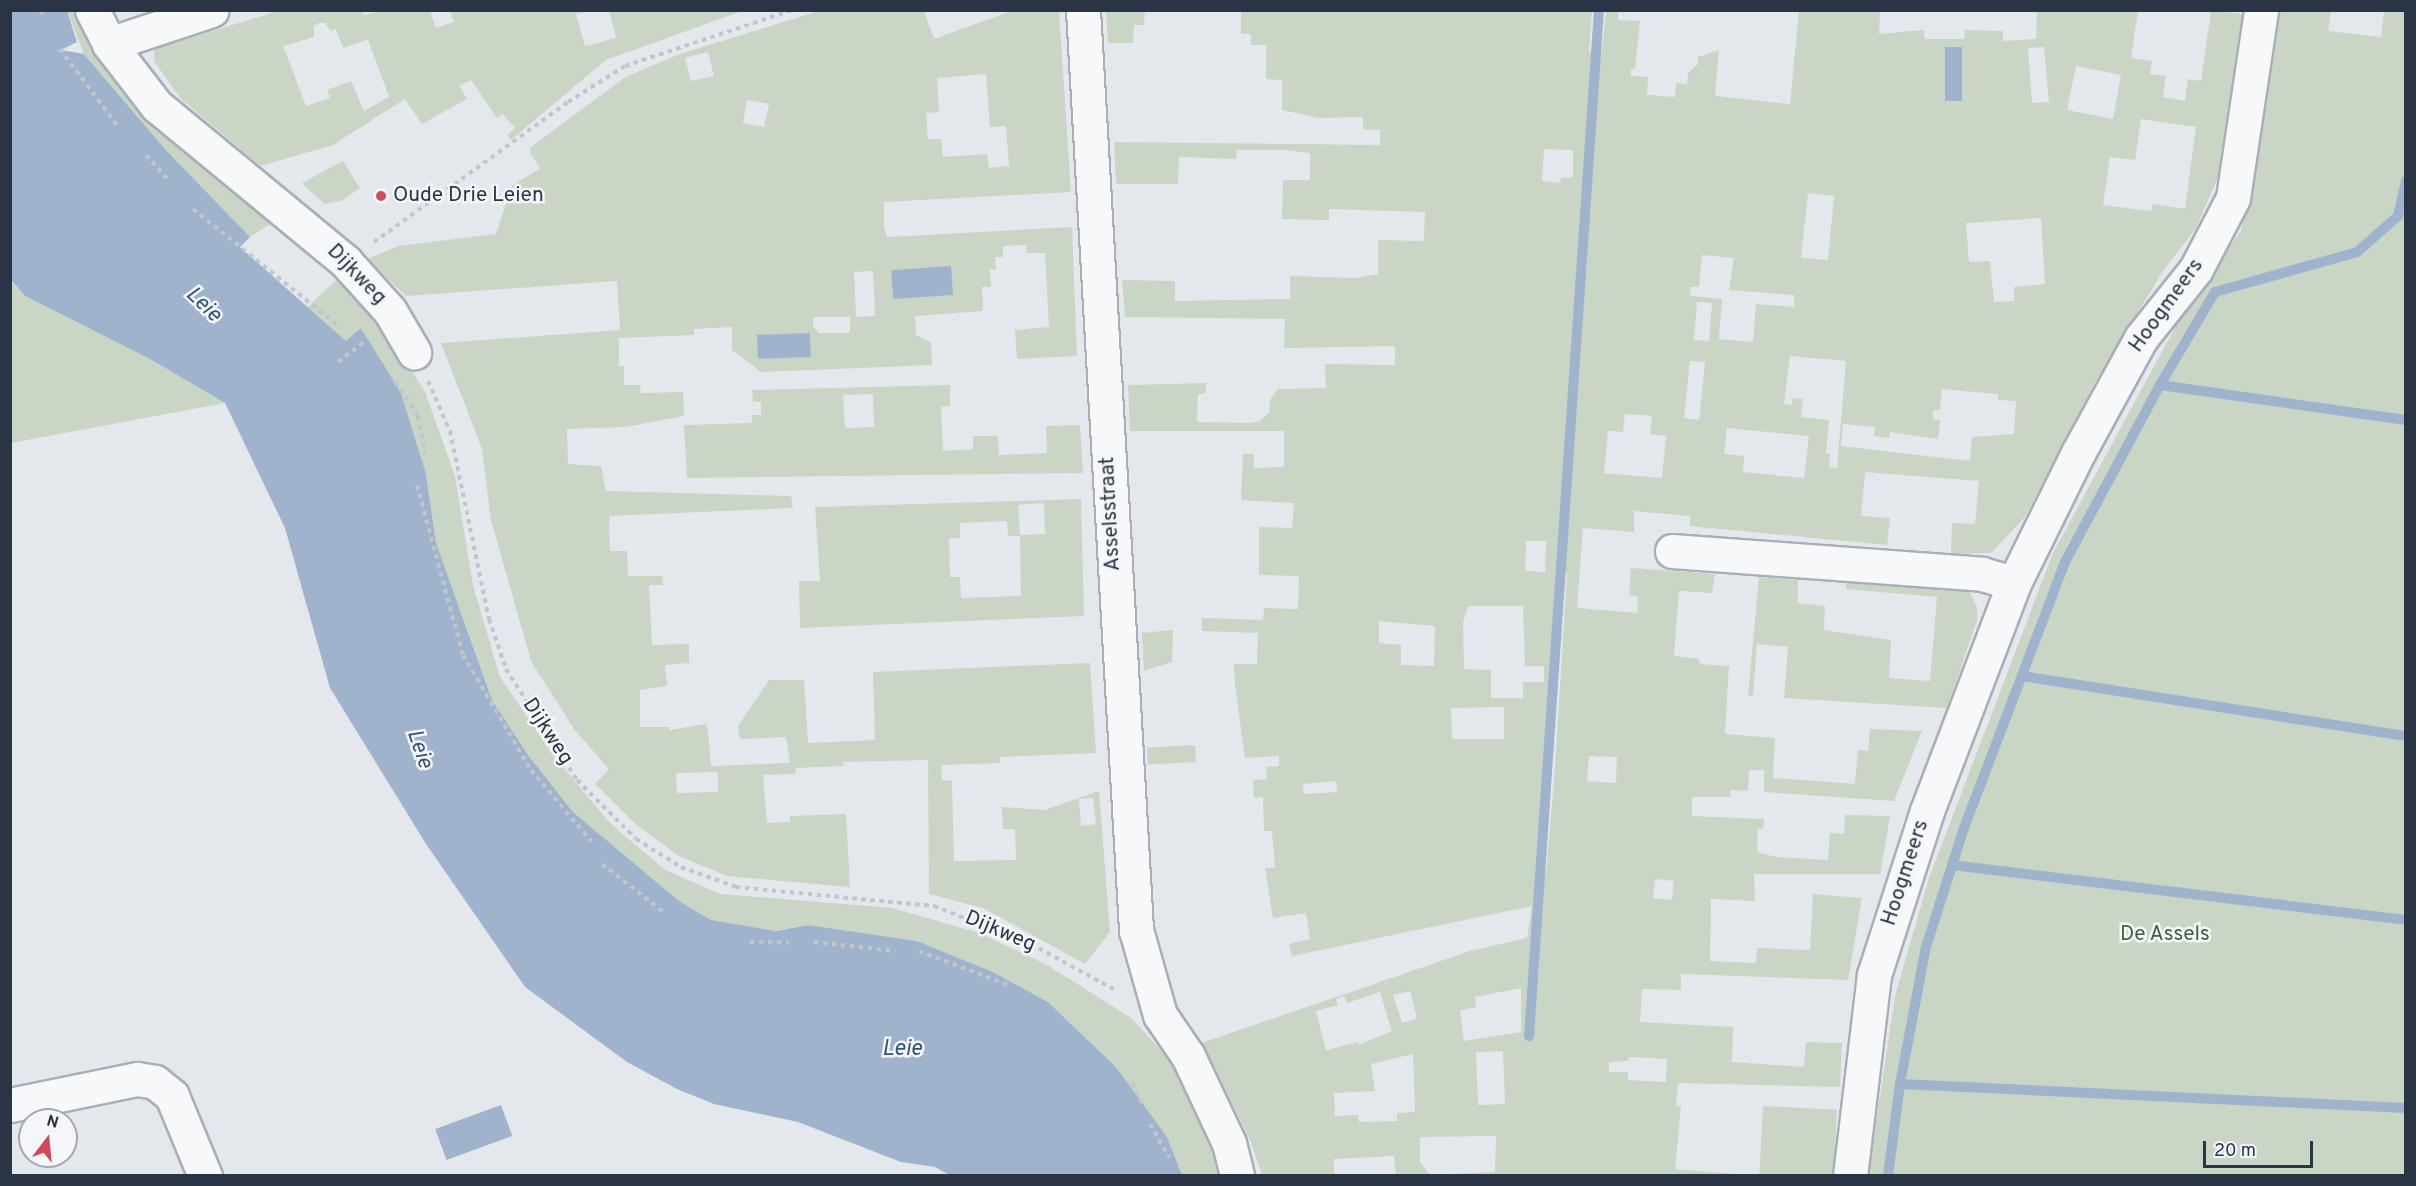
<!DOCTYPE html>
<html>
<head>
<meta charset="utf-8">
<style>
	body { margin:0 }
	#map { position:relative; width:2416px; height:1186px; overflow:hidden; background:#e4e7ec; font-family:Overpass,sans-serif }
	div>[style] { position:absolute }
	.green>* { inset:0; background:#c9d6c5; transform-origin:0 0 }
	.water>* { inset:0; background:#9fb4cc; transform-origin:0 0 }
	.stream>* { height:10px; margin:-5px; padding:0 5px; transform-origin:5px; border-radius:5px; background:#9fb4cc }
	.path>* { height:4px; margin-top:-2px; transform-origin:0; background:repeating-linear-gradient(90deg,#c2c5cb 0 4.5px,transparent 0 9px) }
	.roads { filter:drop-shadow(2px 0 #a9aeb7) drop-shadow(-2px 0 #a9aeb7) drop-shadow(0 2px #a9aeb7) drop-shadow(0 -2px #a9aeb7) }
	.street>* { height:33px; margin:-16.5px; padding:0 16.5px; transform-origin:16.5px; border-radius:16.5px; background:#f7f8fa }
	.dots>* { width:16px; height:16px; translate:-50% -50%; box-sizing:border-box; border:3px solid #f4f6f9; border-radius:50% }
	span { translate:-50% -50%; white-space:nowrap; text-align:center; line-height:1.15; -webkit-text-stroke:5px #f4f6f9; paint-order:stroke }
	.poi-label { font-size:21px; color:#2b3445 }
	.left { translate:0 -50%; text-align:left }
	.street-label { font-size:21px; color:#2b3445 }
	.park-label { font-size:21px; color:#3f6138 }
	.water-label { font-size:22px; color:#34527a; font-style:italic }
	.frame { position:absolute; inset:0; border:12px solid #2b3445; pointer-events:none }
	.north { position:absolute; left:18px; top:1108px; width:60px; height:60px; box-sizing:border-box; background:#f4f6f9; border:2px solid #a4a8b1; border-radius:50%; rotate:16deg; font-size:16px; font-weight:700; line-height:24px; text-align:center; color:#2b3445 }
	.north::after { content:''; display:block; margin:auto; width:21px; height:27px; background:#d1495b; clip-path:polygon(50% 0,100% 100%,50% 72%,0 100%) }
	.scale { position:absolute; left:2203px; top:1141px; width:110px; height:27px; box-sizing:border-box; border:3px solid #2b3445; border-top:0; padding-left:8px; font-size:18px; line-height:21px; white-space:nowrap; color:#2b3445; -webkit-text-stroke:4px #f4f6f9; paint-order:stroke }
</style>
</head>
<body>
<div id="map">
	<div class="green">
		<div style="clip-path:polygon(67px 11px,77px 11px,159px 127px,270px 224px,250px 237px,165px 149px,84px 54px)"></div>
		<div style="clip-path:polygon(evenodd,278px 11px,362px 11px,364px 15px,381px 11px,430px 11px,436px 28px,454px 22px,450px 11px,589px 11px,576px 14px,585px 46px,616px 38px,609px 11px,742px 11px,606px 60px,511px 140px,507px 135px,515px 128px,503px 114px,497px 118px,471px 80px,459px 86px,467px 99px,422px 124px,405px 99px,333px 145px,260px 166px,180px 98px,154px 61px,154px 49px,278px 11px,319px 23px,325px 23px,331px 31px,336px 29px,343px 48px,368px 39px,389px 97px,364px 111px,351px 81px,327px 90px,330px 98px,306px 106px,283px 46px,314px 37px,314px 26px,319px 23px)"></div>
		<div style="clip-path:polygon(evenodd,819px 11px,924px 11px,934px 39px,1011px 11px,1059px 11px,1071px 192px,884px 202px,884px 226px,887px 237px,1072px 227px,1077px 356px,1017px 359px,1015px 330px,1049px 327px,1045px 253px,1027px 253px,1026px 245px,1003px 246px,1003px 257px,995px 257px,996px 269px,990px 270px,991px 287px,982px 287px,983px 311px,915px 316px,916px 335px,931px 343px,932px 365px,761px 372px,732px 350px,732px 327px,694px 329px,694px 335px,619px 338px,619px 366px,624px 366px,624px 385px,640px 385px,641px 393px,683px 392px,684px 416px,625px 427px,567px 429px,568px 464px,601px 466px,606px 491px,791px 496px,793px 508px,609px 516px,610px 551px,627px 551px,628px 576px,662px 576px,663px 585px,649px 585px,652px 645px,689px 644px,689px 663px,665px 665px,667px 686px,640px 690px,640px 727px,669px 727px,670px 730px,705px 724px,708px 729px,711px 766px,790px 763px,786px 737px,740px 739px,738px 726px,769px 680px,804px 680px,808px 743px,875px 740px,873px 672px,1090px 663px,1096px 753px,999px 757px,1001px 763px,941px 765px,942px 780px,952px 781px,954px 861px,1016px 860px,1015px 829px,1003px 829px,1002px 807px,1045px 810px,1099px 791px,1110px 932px,1085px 964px,983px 908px,929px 894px,928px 760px,843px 762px,844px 766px,796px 768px,795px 774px,763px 775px,767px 823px,790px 822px,790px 816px,846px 814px,850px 887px,727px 876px,679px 856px,635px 824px,595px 784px,609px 769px,574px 729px,531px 661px,491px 520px,482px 449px,441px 343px,620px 330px,617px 281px,406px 296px,367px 259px,399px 246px,496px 234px,512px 186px,540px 168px,530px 152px,531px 147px,627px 76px,680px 54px,819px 11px,708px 52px,714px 76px,691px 81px,685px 58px,708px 52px,819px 11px,986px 74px,990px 127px,1006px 126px,1009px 166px,989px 168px,987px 154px,943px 157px,941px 139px,928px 139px,926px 113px,939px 112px,937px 78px,986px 74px,819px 11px,747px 100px,769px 104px,764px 127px,743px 123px,747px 100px,819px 11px,873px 271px,875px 316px,856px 317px,854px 272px,873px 271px,819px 11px,813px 317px,850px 317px,850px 333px,819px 333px,813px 326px,813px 317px,819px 11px,718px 772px,718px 792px,677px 793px,676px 773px,718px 772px,819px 11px,1093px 798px,1096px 824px,1081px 826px,1079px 799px,1093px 798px)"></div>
		<div style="clip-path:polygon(1106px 11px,1145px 11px,1144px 25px,1134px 25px,1133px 43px,1108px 43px)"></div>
		<div style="clip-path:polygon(evenodd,1241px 11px,1592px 11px,1589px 51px,1602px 52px,1606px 11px,1618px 11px,1618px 20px,1640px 21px,1635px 69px,1631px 69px,1631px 76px,1648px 77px,1647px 95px,1675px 97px,1676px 83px,1687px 84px,1688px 73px,1698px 64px,1698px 57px,1719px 50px,1715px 96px,1790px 104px,1799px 11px,1880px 11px,1879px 34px,1924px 30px,1925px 39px,1964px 39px,1965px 30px,2003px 31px,2003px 41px,2036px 39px,2037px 11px,2138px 11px,2131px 58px,2152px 61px,2150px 74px,2166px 76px,2163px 97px,2185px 101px,2188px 79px,2201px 81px,2211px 11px,2245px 14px,2220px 173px,2195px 230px,2165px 268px,2095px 382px,2025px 517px,1991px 553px,1951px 554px,1952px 523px,1975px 524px,1979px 481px,1865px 472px,1861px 516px,1890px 518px,1887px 545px,1690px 526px,1690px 516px,1634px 511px,1634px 532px,1583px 528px,1577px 608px,1637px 613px,1638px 597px,1629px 595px,1631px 568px,1715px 574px,1712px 593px,1679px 591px,1674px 656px,1699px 659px,1700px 664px,1729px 666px,1725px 734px,1775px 738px,1773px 778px,1855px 784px,1858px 750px,1868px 751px,1870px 729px,1922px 731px,1894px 801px,1764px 792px,1764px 770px,1749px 770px,1748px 791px,1730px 790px,1731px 797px,1692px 797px,1692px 816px,1764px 819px,1763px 829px,1758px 829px,1757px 852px,1776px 857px,1828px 860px,1830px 833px,1844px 834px,1845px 815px,1890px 816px,1880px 874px,1754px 874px,1755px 901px,1711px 899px,1710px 961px,1756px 963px,1757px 948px,1810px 950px,1813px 894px,1862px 898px,1848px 980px,1681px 974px,1681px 990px,1642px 989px,1640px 1022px,1733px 1027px,1732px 1062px,1804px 1067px,1806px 1042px,1842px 1043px,1840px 1087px,1678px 1083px,1676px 1106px,1681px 1107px,1675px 1169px,1747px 1175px,1396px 1175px,1394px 1156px,1334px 1159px,1334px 1175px,1262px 1175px,1251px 1142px,1202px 1043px,1470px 951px,1527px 938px,1532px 906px,1292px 956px,1289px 944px,1310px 939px,1306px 913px,1273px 918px,1265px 868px,1275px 868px,1272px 831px,1264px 831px,1263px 797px,1254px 798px,1253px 780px,1267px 779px,1266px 767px,1279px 766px,1279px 756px,1245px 758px,1235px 685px,1234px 664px,1257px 664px,1258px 633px,1202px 631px,1202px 618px,1263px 620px,1264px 608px,1298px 609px,1299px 576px,1259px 575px,1259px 527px,1292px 528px,1294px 503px,1241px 500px,1243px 454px,1254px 454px,1254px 468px,1284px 467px,1284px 431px,1130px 431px,1128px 385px,1206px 383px,1206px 393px,1198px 394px,1197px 422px,1250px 423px,1260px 421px,1269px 413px,1270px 400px,1278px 389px,1326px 388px,1325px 364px,1395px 365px,1395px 346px,1284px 348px,1285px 319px,1125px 317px,1122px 280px,1175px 281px,1175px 301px,1290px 299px,1290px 276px,1356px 278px,1378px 274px,1378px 240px,1424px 241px,1425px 212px,1329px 209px,1329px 220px,1282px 219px,1283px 180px,1310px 180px,1310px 153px,1285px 150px,1237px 150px,1236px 159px,1179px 157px,1178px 184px,1116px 184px,1114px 142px,1380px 145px,1380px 130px,1363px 129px,1363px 117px,1320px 118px,1282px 110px,1282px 80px,1266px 79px,1266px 45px,1251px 45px,1251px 34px,1241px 34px,1241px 11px,2044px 47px,2049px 102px,2032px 103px,2028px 48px,2044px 47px,1241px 11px,2076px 66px,2121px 75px,2113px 119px,2067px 110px,2076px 66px,1241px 11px,2141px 119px,2196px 127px,2185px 209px,2153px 204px,2151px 211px,2103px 205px,2110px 157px,2135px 160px,2141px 119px,1241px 11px,1544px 149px,1573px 150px,1573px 177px,1561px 178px,1560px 183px,1542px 181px,1544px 149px,1241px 11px,1808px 193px,1834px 196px,1828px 260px,1801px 258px,1808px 193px,1241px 11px,2041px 218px,2045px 284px,2014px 287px,2014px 301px,1994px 302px,1990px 261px,1969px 262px,1966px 223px,2041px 218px,1241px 11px,1702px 255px,1734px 258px,1729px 290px,1794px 295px,1794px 307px,1756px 304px,1753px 342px,1719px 339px,1722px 299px,1690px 296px,1691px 287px,1699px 287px,1702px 255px,1241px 11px,1697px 302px,1712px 303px,1709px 341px,1694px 340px,1697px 302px,1241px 11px,1790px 356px,1846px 361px,1837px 468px,1829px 467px,1830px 454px,1826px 453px,1829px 420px,1801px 417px,1803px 399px,1793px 398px,1792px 405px,1784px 404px,1790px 356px,1241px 11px,1690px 361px,1705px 362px,1699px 420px,1684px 418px,1690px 361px,1241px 11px,1942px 389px,1998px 394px,1998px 400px,2016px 401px,2014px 434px,1972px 437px,1970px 461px,1841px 446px,1843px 424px,1875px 427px,1874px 436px,1889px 438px,1890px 432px,1938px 439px,1940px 420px,1933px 419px,1933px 410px,1940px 410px,1942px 389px,1241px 11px,1625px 414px,1652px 416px,1650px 434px,1666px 436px,1662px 478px,1604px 473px,1608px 431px,1623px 432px,1625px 414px,1241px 11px,1727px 428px,1809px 436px,1804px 478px,1743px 472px,1744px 456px,1724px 454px,1727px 428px,1241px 11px,1526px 541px,1546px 541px,1545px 572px,1525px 571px,1526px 541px,1241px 11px,1556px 573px,1567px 574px,1554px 781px,1546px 873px,1535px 875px,1556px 573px,1241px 11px,1468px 606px,1523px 606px,1525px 666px,1544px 666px,1544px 682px,1523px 682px,1523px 698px,1491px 698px,1491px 670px,1464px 669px,1463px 623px,1468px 606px,1241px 11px,1379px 621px,1435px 626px,1434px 666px,1401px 665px,1401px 645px,1379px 643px,1379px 621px,1241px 11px,1504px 707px,1504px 739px,1452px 739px,1451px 708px,1504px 707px,1241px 11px,1589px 756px,1617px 757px,1616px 783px,1587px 781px,1589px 756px,1241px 11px,1336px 781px,1337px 792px,1304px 794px,1303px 784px,1336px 781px,1241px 11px,1655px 879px,1674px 881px,1672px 900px,1653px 898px,1655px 879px,1241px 11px,1521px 988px,1521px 1032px,1464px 1041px,1460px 1010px,1476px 1007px,1475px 997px,1521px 988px,1241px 11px,1410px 991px,1417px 1018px,1402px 1023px,1393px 995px,1410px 991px,1241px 11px,1380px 992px,1392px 1031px,1359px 1045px,1358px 1042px,1326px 1050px,1316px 1011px,1338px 1005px,1336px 999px,1344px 996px,1347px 1003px,1380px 992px,1241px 11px,1503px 1051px,1505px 1104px,1478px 1105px,1476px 1052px,1503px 1051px,1241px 11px,1413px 1054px,1415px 1112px,1397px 1113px,1397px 1121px,1359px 1122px,1358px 1115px,1335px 1116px,1334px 1093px,1375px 1091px,1371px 1064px,1413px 1054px,1241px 11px,1629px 1057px,1667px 1059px,1666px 1082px,1628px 1080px,1628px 1072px,1609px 1072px,1609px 1062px,1628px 1061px,1629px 1057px,1241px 11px,1496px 1136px,1495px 1172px,1430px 1175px,1420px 1162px,1420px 1137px,1496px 1136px)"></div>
		<div style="clip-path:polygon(2280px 11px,2331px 11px,2328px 31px,2381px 37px,2384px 11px,2405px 11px,2405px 1175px,1868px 1176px,1895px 996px,1929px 878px,2053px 553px,2185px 309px,2241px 231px)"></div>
		<div style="clip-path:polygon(343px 161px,360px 188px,343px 200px,324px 204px,302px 183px)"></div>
		<div style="clip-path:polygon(343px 273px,385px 327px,425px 392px,455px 476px,473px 585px,500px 677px,553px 755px,610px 823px,665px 870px,721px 894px,892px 908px,980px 933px,1049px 966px,1131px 1018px,1172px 1062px,1204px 1117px,1225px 1175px,1182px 1175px,1167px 1137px,1116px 1067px,1048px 1002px,993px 972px,917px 941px,808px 925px,773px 931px,711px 920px,679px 901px,573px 812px,528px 755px,492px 700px,436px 543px,426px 474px,362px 328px,347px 342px,308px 307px)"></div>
		<div style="clip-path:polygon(10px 280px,25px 296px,150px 359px,225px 403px,11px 443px)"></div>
		<div style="clip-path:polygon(evenodd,950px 385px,950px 406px,941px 407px,943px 451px,973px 449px,973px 436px,998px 436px,999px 455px,1047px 453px,1046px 426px,1080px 425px,1083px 473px,687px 478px,684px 425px,752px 423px,752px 415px,761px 415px,761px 402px,753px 402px,752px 390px,950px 385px,873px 394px,874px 427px,845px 428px,843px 395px,873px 394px)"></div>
		<div style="clip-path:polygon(evenodd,1081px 499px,1084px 616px,800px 628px,799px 581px,820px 581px,815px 507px,1081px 499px,1044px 503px,1045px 534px,1020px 535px,1018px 505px,1044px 503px,1081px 499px,1007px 521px,1008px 536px,1020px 536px,1021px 596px,961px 598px,960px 577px,950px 577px,949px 538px,960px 538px,960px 523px,1007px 521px)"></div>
		<div style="clip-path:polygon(1759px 577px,1798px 580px,1798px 603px,1825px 606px,1824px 630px,1891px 640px,1889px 678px,1930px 681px,1937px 597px,1846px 589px,1847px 579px,1968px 589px,1977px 607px,1977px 620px,1947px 708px,1784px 698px,1788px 647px,1757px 644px,1753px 695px,1748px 696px)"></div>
		<div style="clip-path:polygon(1173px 630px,1172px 662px,1144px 671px,1142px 633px)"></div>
		<div style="left:1195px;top:745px;width:17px;height:48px;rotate:87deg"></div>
		<div style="left:1763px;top:1106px;width:74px;height:69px;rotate:3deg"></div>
	</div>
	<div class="water">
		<div style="clip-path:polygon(11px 10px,67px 11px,77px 42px,61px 50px,84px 54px,165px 149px,250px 237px,240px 247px,346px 341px,361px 328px,401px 393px,426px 474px,436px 543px,492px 700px,528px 755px,573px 812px,679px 901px,711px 920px,776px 931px,808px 925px,917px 941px,993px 972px,1048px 1002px,1116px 1067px,1167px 1137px,1182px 1175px,951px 1176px,935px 1167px,901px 1162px,798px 1122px,714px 1104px,677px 1089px,627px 1062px,525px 987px,426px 844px,330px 688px,285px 528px,225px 403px,150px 359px,25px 296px,11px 280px)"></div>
		<div style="left:1945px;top:47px;width:17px;height:54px"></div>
		<div style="left:951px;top:266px;width:29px;height:60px;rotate:86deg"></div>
		<div style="left:810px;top:333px;width:24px;height:53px;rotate:88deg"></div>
		<div style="left:501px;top:1105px;width:33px;height:70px;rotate:70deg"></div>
	</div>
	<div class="stream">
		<div style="left:2160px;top:385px;width:108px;rotate:-59.4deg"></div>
		<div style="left:2215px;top:292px;width:148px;rotate:-15.7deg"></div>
		<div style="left:2357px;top:252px;width:55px;rotate:-41.3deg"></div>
		<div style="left:2398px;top:216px;width:36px;rotate:-77deg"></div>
		<div style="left:2022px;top:676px;width:389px;rotate:8.9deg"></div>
		<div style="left:1952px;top:865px;width:457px;rotate:6.9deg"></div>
		<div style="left:1529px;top:1036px;width:1028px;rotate:-86.1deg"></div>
		<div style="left:1900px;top:1084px;width:507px;rotate:2.72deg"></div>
		<div style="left:1888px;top:1176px;width:93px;rotate:-82.6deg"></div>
		<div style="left:1900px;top:1084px;width:139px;rotate:-79.3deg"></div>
		<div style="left:1926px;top:947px;width:125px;rotate:-72.3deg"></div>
		<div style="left:1964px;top:828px;width:285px;rotate:-69.2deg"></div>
		<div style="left:2065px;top:562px;width:201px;rotate:-61.8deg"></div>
		<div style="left:2160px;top:385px;width:248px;rotate:8.1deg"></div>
	</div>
	<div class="path">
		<div style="left:41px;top:10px;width:5px;rotate:79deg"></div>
		<div style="left:60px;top:49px;width:95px;rotate:53.1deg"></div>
		<div style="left:146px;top:155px;width:31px;rotate:48deg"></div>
		<div style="left:193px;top:209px;width:189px;rotate:38.8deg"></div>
		<div style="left:374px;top:242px;width:239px;rotate:-35.8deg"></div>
		<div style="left:568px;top:102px;width:67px;rotate:-32.3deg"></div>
		<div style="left:625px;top:66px;width:176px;rotate:-18.5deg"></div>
		<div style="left:338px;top:362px;width:36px;rotate:-38deg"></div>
		<div style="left:428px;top:381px;width:55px;rotate:66.3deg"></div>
		<div style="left:450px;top:431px;width:192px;rotate:78.3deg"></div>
		<div style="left:489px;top:619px;width:53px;rotate:71.2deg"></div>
		<div style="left:506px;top:669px;width:132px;rotate:57.4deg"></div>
		<div style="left:577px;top:780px;width:83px;rotate:45deg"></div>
		<div style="left:636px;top:839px;width:53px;rotate:31.9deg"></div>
		<div style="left:681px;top:867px;width:59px;rotate:20deg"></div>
		<div style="left:736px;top:887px;width:199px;rotate:5.5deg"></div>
		<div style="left:934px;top:906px;width:104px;rotate:21.4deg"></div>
		<div style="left:1031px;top:944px;width:98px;rotate:28.7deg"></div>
		<div style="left:395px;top:382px;width:41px;rotate:55.9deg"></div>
		<div style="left:418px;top:416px;width:39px;rotate:80deg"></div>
		<div style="left:417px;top:485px;width:176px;rotate:74.9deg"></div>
		<div style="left:463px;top:655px;width:134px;rotate:59.4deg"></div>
		<div style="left:531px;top:770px;width:93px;rotate:49.8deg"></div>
		<div style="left:602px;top:864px;width:81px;rotate:38deg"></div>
		<div style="left:750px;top:942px;width:39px;rotate:1deg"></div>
		<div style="left:814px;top:942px;width:82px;rotate:6.3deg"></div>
		<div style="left:919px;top:951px;width:95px;rotate:20.9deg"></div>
		<div style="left:1132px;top:1083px;width:25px;rotate:63deg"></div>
		<div style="left:1150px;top:1124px;width:39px;rotate:60deg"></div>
		<div style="left:1175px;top:1175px;width:1px;rotate:90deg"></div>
	</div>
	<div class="roads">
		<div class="street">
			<div style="left:92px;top:10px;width:38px;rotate:63deg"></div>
			<div style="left:109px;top:44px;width:78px;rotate:52.3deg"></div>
			<div style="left:157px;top:106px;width:244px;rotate:39.5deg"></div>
			<div style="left:345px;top:261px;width:67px;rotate:48deg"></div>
			<div style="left:390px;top:311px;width:48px;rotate:59.7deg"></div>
			<div style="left:1083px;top:10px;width:922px;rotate:86.7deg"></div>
			<div style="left:1136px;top:930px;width:88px;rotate:74.2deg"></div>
			<div style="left:1160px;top:1015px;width:50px;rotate:55.7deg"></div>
			<div style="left:1188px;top:1056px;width:96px;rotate:64.8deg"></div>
			<div style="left:1229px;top:1143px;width:34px;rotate:76deg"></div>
			<div style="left:109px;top:44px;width:108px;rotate:-18.3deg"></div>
			<div style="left:1672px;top:551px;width:311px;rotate:4.2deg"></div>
			<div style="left:1982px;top:574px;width:33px;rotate:16deg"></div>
			<div style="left:10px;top:1105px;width:130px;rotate:-11.6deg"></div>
			<div style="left:137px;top:1079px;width:18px;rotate:9deg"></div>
			<div style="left:155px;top:1082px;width:22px;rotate:39deg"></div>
			<div style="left:172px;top:1096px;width:87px;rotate:67.6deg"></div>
			<div style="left:1850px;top:1176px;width:202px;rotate:-83.2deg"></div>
			<div style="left:1874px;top:975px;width:172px;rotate:-72.1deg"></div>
			<div style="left:1927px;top:811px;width:244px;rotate:-69.1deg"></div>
			<div style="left:2014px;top:583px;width:145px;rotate:-63.8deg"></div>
			<div style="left:2078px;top:453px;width:131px;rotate:-61.3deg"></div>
			<div style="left:2141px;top:338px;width:88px;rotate:-51.4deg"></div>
			<div style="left:2196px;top:269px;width:80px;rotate:-62.5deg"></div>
			<div style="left:2233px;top:198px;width:190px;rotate:-81.5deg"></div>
		</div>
	</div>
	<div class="dots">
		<div style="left:381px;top:196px;background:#d1495b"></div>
	</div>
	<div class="poi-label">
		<span class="left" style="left:393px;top:196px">Oude Drie Leien</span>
	</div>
	<div class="street-label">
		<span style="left:356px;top:275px;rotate:46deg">Dijkweg</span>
		<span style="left:2167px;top:306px;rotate:-54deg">Hoogmeers</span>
		<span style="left:1111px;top:514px;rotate:-93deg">Asselsstraat</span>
		<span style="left:547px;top:732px;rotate:57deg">Dijkweg</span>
		<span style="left:1906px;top:873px;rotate:-72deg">Hoogmeers</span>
		<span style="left:1000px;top:932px;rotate:23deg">Dijkweg</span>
	</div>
	<div class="park-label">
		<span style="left:2165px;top:935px">De Assels</span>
	</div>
	<div class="water-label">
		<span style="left:203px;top:305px;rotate:44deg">Leie</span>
		<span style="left:419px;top:749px;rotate:71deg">Leie</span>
		<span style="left:902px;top:1050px">Leie</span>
	</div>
	<div class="frame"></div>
	<div class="north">N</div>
	<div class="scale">20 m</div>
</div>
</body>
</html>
